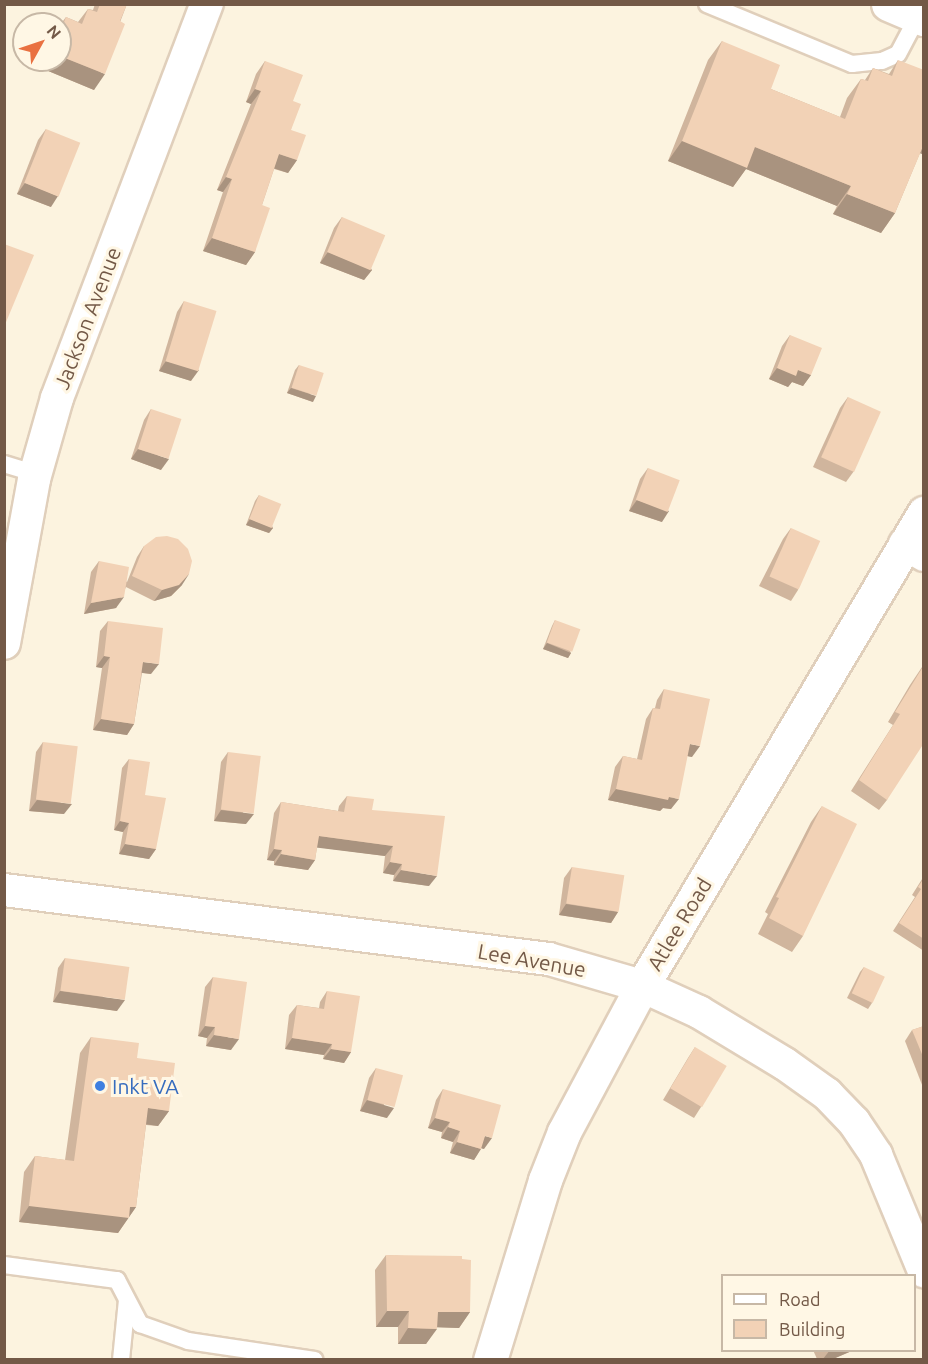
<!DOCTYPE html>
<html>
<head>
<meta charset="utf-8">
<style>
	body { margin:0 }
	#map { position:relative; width:928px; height:1364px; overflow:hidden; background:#fcf3df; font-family:Ubuntu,sans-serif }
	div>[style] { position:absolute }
	.roads { filter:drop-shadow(2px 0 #e0cfbb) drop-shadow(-2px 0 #e0cfbb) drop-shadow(0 2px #e0cfbb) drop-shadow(0 -2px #e0cfbb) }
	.service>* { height:16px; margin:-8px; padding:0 8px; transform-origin:8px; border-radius:8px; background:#fff }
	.minor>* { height:32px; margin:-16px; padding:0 16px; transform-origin:16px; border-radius:16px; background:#fff }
	.tertiary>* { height:33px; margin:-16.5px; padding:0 16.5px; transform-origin:16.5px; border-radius:16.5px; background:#fff }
	.secondary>* { height:33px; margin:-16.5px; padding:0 16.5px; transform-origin:16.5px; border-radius:16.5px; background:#fff }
	.wall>* { inset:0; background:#d0b59d }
	.shaded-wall>* { inset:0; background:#a9937f }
	.building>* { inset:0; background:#f2d2b6; transform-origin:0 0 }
	.dots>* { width:16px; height:16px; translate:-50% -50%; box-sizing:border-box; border:3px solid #fff7e5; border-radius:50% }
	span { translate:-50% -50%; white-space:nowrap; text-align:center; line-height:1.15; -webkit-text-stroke:6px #fff7e5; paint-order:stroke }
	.street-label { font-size:21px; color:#735947 }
	.shop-label { font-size:21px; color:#366cbe }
	.left { translate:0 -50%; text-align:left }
	.frame { position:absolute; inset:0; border:6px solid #735947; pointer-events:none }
	.legend { position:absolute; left:721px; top:1274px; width:195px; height:78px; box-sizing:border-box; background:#fff7e5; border:2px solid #c7b8a6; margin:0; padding:8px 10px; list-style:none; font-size:18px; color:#735947 }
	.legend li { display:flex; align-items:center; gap:12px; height:30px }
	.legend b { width:30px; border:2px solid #c7b8a6 }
	.north { position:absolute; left:12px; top:12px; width:60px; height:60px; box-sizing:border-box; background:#fff7e5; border:2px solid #c7b8a6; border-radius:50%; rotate:50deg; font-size:16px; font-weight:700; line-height:24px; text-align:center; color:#735947 }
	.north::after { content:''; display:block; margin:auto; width:21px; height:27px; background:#e97141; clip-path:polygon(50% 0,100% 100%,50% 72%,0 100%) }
</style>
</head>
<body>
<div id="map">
	<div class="roads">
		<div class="service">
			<div style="left:707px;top:4px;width:157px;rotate:22.5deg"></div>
			<div style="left:852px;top:64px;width:30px;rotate:-6deg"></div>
			<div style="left:882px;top:61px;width:17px;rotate:-24deg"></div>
			<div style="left:898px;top:54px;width:43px;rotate:-62.2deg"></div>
			<div style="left:4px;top:464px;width:34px;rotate:17deg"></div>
			<div style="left:4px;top:1265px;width:114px;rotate:7.6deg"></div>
			<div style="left:117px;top:1280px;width:50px;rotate:62.4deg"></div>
			<div style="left:140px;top:1324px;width:51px;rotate:19.5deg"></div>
			<div style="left:188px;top:1341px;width:128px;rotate:8.5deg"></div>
			<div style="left:121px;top:1360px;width:60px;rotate:-84.3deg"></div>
		</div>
		<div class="minor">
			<div style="left:905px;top:544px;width:22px;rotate:30deg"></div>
			<div style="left:4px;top:643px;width:167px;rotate:-79.6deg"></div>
			<div style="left:34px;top:479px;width:84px;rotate:-74.1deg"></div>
			<div style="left:57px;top:398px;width:422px;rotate:-69.2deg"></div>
			<div style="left:4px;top:890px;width:549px;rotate:7.22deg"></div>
			<div style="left:549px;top:959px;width:97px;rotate:16.2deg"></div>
			<div style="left:642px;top:986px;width:63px;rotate:24.5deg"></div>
			<div style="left:699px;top:1012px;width:100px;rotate:31.2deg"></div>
			<div style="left:785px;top:1064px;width:52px;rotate:35.5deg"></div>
			<div style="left:827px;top:1094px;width:39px;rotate:46deg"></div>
			<div style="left:854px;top:1122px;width:40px;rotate:56deg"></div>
			<div style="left:876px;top:1155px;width:126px;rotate:67.5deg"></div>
		</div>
		<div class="tertiary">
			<div style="left:888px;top:4px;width:39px;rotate:23deg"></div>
		</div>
		<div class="secondary">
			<div style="left:490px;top:1360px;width:188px;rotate:-73deg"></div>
			<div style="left:545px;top:1180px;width:52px;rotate:-68.4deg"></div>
			<div style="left:564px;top:1132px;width:166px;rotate:-61.9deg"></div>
			<div style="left:642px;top:986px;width:551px;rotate:-59.2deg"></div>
		</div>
	</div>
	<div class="wall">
		<div style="clip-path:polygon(95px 4px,127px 4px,94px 90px,41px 68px,44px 60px,60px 60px,60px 25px,66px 17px,78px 22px,88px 9px,93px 10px)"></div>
		<div style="clip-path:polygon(722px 41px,771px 89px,840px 117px,847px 98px,861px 79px,865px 80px,873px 68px,889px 74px,898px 60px,920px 153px,895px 213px,881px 233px,833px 214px,837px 206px,746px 169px,733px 187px,668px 161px,708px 60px)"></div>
		<div style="clip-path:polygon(265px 61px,293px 101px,291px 130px,297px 160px,288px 173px,274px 169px,262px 205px,255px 252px,246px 265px,203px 251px,223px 192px,217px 190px,251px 104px,246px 102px,256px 74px)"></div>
		<div style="clip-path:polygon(46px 129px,51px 207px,17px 194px,38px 140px)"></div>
		<div style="clip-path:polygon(342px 217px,372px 270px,364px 280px,320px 263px,334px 228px)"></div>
		<div style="clip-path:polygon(184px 301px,191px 381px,159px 371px,177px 312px)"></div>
		<div style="clip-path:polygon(790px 335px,811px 375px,803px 386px,792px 382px,788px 387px,769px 379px,782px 346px)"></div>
		<div style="clip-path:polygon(299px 365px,313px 402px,287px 393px,295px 370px)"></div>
		<div style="clip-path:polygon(848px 397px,854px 471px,846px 482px,813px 467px,840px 408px)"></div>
		<div style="clip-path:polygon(151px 409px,161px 470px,131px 459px,144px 420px)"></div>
		<div style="clip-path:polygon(648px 468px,662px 522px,629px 511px,640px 479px)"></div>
		<div style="clip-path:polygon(259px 495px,273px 528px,269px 533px,246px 525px,255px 501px)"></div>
		<div style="clip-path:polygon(791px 528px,798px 590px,791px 601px,759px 586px,783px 539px)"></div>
		<div style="clip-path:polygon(144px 546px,182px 585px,171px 596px,154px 601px,126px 587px,116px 608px,84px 614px,91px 572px,99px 561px,127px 582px,137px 557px)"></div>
		<div style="clip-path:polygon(555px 620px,571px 653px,568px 658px,543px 649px,552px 626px)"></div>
		<div style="clip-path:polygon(108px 621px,151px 674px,142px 673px,134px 724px,127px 735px,93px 730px,102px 668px,96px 667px,100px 631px)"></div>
		<div style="clip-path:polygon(924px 664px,887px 800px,879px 810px,851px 791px,893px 725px,888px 722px,910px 685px)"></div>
		<div style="clip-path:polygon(664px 689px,692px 757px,687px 756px,671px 809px,663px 808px,660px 811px,608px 800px,615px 767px,623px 756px,637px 759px,646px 719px,653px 708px,655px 708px,657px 700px)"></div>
		<div style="clip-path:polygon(43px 742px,64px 814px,29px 811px,36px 752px)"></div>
		<div style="clip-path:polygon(228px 752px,246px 824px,214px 821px,221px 762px)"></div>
		<div style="clip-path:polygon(129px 759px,145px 795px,156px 849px,149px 859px,119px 854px,123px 832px,114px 830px,122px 768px)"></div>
		<div style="clip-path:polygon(347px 796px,372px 810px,429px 886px,393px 881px,394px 875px,383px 873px,385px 856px,317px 847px,315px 860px,308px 870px,274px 865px,274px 861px,267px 860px,274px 813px,281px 802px,338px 811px,339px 806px)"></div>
		<div style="clip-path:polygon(822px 806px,803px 936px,792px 952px,758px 934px,768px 914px,765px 912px,811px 822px)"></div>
		<div style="clip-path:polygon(572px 867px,618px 912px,611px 923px,559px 915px,564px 878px)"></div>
		<div style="clip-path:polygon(924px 876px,924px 951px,893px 931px,915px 897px,912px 895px)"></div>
		<div style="clip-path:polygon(65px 958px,117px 1011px,53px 1002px,58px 968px)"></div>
		<div style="clip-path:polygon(864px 967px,872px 1003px,868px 1009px,847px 998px,860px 972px)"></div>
		<div style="clip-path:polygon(213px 977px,231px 1050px,206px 1046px,207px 1038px,198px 1036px,205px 987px)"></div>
		<div style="clip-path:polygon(327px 991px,351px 1052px,344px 1063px,323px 1059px,324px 1055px,285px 1049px,289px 1015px,297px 1005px,319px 1008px,320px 1002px)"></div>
		<div style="clip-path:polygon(924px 1026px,924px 1090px,905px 1041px,912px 1030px)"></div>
		<div style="clip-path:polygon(91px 1037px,137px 1058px,169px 1111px,158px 1126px,146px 1125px,136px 1207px,118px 1233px,19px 1222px,24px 1172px,35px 1156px,65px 1160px,80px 1053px)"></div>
		<div style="clip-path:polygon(695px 1047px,701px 1107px,694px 1118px,663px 1100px,688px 1058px)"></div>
		<div style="clip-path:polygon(376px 1068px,387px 1118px,360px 1111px,369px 1078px)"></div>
		<div style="clip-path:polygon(443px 1089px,484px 1149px,481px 1148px,474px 1160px,450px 1153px,453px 1142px,441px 1138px,442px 1132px,428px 1128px,436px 1100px)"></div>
		<div style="clip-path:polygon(386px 1255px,462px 1259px,470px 1312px,459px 1328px,437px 1327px,426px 1344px,398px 1344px,398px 1327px,376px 1327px,375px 1270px)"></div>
		<div style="clip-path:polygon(813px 1350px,854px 1350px,833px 1359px,817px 1359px)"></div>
	</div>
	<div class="shaded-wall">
		<div style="clip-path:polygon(60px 56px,105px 74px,94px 90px,41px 68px,46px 60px,60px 60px)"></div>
		<div style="clip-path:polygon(255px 89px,261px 91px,251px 104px,246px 102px)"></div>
		<div style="clip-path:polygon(924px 139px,924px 155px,915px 151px)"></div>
		<div style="clip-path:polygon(682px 141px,755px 147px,851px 186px,837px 206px,746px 169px,733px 187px,668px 161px)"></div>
		<div style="clip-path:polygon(279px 154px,297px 160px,288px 173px,270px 167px)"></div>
		<div style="clip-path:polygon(226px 177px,232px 179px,223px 192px,217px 190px)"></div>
		<div style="clip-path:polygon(25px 183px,58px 196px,51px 207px,17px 194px)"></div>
		<div style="clip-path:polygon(847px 194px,895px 213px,881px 233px,833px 214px)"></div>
		<div style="clip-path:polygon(212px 238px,255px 252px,246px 265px,203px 251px)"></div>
		<div style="clip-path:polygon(328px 252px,372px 270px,364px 280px,320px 263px)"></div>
		<div style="clip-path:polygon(166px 361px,199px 370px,191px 381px,159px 371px)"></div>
		<div style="clip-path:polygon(777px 368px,798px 370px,811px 375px,803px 386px,792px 382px,788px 387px,769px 379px)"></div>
		<div style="clip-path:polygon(291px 388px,316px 396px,313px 402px,287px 393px)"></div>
		<div style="clip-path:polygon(138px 449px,169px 459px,161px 470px,131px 459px)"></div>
		<div style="clip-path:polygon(637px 500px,669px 511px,662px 522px,629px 511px)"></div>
		<div style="clip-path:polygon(250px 519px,273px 528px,269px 533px,246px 525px)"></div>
		<div style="clip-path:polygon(189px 574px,182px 585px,171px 596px,154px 601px,162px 590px)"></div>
		<div style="clip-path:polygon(124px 597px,116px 608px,84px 614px,91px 603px)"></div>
		<div style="clip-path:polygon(547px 643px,571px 653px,568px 658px,543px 649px)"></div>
		<div style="clip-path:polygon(104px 656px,110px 657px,102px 668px,96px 667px)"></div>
		<div style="clip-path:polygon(143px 662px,159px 664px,151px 674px,136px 672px)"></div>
		<div style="clip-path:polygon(101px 719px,134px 724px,127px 735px,93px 730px)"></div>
		<div style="clip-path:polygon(690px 744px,700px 746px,692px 757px,682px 755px)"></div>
		<div style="clip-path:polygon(616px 789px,669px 797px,679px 799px,671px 809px,663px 808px,660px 811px,608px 800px)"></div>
		<div style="clip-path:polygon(37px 800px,72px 804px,64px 814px,29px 811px)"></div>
		<div style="clip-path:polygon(221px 810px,254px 814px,246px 824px,214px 821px)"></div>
		<div style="clip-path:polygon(120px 821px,129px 823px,123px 832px,114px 830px)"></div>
		<div style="clip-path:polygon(319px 836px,393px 846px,385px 856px,312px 847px)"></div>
		<div style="clip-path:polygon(125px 844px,156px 849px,149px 859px,119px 854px)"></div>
		<div style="clip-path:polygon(274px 849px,282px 850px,274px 861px,267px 860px)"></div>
		<div style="clip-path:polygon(281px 854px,315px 860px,308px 870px,274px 865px)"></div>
		<div style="clip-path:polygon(390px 862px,402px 864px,394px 875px,383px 873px)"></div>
		<div style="clip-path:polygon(401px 870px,437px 876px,429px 886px,393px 881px)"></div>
		<div style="clip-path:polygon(566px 904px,618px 912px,611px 923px,559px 915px)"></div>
		<div style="clip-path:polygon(60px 991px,125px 1000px,117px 1011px,53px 1002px)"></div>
		<div style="clip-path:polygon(205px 1026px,215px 1027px,207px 1038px,198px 1036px)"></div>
		<div style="clip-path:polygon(214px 1035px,239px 1039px,231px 1050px,206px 1046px)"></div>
		<div style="clip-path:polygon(292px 1038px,332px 1044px,324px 1055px,285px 1049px)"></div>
		<div style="clip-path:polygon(331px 1049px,351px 1052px,344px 1063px,323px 1059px)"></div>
		<div style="clip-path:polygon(367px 1100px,394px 1108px,387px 1118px,360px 1111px)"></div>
		<div style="clip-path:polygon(148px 1108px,169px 1111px,158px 1126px,137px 1123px)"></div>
		<div style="clip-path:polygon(435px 1118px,450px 1122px,442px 1132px,428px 1128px)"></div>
		<div style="clip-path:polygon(448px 1127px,460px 1131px,453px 1142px,441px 1138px)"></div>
		<div style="clip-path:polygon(485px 1136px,492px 1138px,484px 1149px,477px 1147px)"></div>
		<div style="clip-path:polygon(457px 1142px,481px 1149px,474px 1160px,450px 1153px)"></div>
		<div style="clip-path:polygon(29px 1206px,130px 1207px,136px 1207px,118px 1233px,19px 1222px)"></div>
		<div style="clip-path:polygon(387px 1311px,409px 1311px,398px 1327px,376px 1327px)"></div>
		<div style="clip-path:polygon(438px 1312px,470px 1312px,459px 1328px,427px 1327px)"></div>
		<div style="clip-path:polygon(408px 1328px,437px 1329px,426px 1344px,398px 1344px)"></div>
		<div style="clip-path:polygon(830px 1350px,854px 1350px,833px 1359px,823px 1359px)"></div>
	</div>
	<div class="building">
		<div style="clip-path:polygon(100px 4px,127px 4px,120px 21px,125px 24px,105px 74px,60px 56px,60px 32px,66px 17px,82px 24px,88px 9px,97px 12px)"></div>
		<div style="clip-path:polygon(722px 41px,780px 65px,771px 89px,845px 119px,861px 79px,868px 81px,873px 68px,892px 76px,898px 60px,924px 70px,924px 144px,895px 213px,847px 194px,851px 186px,755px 147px,747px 168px,682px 141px)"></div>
		<div style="clip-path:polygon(265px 61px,303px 75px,293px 101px,301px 104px,291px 130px,306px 135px,297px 160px,279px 154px,262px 205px,270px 208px,255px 252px,212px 238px,232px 179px,226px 177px,261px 91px,255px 89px)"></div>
		<div style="left:46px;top:129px;width:37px;height:58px;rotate:22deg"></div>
		<div style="left:342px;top:217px;width:47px;height:38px;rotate:23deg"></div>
		<div style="clip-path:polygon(4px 244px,34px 255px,4px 327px)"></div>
		<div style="left:184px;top:301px;width:34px;height:63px;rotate:17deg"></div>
		<div style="clip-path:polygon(790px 335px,822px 348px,811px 375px,798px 370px,796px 376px,777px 368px)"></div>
		<div style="left:299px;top:365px;width:26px;height:24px;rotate:18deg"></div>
		<div style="left:848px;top:397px;width:36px;height:66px;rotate:24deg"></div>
		<div style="left:151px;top:409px;width:32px;height:42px;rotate:18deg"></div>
		<div style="left:648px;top:468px;width:34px;height:34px;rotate:21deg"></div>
		<div style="left:259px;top:495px;width:24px;height:26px;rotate:22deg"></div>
		<div style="left:791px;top:528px;width:32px;height:53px;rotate:24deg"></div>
		<div style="clip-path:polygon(167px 536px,178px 539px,188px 549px,192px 561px,189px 574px,179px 585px,162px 590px,132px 576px,144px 546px,156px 537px)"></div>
		<div style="clip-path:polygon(99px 561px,129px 567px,124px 597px,91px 603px)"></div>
		<div style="left:555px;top:620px;width:27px;height:24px;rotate:20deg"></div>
		<div style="clip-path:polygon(108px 621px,163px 628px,159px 664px,143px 662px,134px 724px,101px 719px,110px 657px,104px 656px)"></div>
		<div style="clip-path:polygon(924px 665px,924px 743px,887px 800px,859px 780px,900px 714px,895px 712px)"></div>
		<div style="clip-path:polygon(664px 689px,710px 699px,700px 746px,690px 744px,679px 799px,669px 797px,668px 800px,616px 789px,623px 756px,642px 760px,653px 708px,660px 709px)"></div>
		<div style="left:43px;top:742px;width:35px;height:58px;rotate:7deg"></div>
		<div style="left:228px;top:752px;width:33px;height:58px;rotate:7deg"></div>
		<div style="clip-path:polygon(129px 759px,150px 762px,145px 795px,166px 798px,156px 849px,125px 844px,129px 823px,120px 821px)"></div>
		<div style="clip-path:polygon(347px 796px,374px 799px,372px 810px,445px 816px,437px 876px,401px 870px,402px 864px,390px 862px,393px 846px,319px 836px,315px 860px,281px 854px,282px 850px,274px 849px,281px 802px,344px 812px)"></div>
		<div style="clip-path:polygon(822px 806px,857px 824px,803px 936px,769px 918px,779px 898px,776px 897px)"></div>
		<div style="left:572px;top:867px;width:53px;height:37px;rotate:9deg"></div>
		<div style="clip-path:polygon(924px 878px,924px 939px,899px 923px,921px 889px,918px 887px)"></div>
		<div style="left:65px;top:958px;width:65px;height:33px;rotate:8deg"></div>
		<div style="left:864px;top:967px;width:23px;height:29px;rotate:25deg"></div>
		<div style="clip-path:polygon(213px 977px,247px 982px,239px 1039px,214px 1035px,215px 1027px,205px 1026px)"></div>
		<div style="clip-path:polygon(327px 991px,360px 996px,351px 1052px,331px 1049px,332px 1044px,292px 1038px,297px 1005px,324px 1009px)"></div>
		<div style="clip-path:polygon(924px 1026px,924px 1059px,912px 1030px)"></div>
		<div style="clip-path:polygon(91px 1037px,139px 1043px,137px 1058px,175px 1063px,169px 1111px,148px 1108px,136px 1207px,130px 1207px,129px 1218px,29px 1206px,35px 1156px,74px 1161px)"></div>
		<div style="left:695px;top:1047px;width:37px;height:48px;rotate:31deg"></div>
		<div style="left:376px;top:1068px;width:28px;height:33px;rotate:15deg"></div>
		<div style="clip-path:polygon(443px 1089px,501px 1105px,492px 1138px,485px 1136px,481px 1149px,457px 1142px,460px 1131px,448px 1127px,450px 1122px,435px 1118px)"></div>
		<div style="clip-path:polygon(386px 1255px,462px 1256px,462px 1259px,471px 1260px,470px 1312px,438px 1312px,437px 1329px,408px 1328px,409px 1311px,387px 1311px)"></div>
	</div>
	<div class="dots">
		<div style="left:100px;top:1086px;background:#3f7fe0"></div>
	</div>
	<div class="street-label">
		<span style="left:87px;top:318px;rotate:-69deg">Jackson Avenue</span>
		<span style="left:679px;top:924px;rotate:-59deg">Atlee Road</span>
		<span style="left:532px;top:960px;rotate:10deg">Lee Avenue</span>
	</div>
	<div class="shop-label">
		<span class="left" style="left:112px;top:1086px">Inkt VA</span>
	</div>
	<div class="frame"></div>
	<ul class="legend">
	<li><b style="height:8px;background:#fff"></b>Road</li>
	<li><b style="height:16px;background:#f2d2b6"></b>Building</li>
	</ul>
	<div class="north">N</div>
</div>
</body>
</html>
